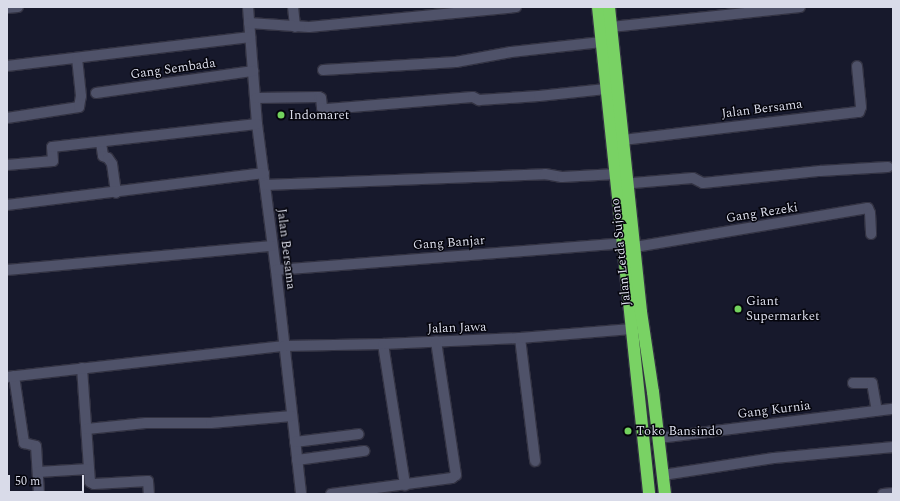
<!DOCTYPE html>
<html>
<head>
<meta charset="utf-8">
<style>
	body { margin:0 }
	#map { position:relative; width:900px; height:501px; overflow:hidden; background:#17192c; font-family:Spectral,serif }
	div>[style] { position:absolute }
	.roads { filter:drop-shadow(1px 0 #333343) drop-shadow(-1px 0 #333343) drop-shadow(0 1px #333343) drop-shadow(0 -1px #333343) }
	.street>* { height:10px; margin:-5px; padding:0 5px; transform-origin:5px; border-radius:5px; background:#4f5269 }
	.highway>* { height:12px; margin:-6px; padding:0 6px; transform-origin:6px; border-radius:6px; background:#79d264 }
	.dots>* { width:11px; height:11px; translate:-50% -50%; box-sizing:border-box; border:2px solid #05050d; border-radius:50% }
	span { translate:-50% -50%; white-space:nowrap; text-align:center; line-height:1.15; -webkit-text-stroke:3px #05050d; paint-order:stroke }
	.street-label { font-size:13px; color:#d9dbe9 }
	.poi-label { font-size:13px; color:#d9dbe9 }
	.left { translate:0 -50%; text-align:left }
	.frame { position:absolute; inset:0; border:8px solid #d9dbe9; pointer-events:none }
	.scale { position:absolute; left:8px; top:475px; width:76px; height:18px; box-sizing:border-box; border:2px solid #d9dbe9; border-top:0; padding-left:5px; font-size:12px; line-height:14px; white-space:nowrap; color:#d9dbe9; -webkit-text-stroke:3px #05050d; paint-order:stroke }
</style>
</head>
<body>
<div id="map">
	<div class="roads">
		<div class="street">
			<div style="left:248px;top:7px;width:117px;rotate:85.6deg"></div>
			<div style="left:257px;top:124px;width:147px;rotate:82.6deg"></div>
			<div style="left:276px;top:270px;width:225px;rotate:83.6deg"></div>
			<div style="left:293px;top:7px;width:20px;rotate:84deg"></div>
			<div style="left:7px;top:8px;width:11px;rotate:-5deg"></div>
			<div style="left:249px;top:23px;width:60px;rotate:3.8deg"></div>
			<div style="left:309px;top:27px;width:208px;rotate:-5.5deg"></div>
			<div style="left:611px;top:27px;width:190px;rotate:-6deg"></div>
			<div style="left:7px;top:66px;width:245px;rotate:-6.8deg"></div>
			<div style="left:323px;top:70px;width:133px;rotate:-3.4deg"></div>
			<div style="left:456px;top:62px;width:56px;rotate:-10.3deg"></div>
			<div style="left:511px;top:52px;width:91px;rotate:-6.3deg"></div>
			<div style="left:96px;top:93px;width:159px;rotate:-8deg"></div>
			<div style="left:256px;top:98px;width:63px;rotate:-0.9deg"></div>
			<div style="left:319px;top:97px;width:2px;rotate:27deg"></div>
			<div style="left:321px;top:98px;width:10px;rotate:84deg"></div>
			<div style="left:322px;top:108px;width:5px;rotate:11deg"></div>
			<div style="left:327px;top:109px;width:146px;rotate:-4.7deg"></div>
			<div style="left:473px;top:97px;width:7px;rotate:27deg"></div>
			<div style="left:479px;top:100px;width:60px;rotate:-3.8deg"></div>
			<div style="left:539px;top:96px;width:67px;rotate:-6deg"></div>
			<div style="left:7px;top:118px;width:73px;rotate:-8.7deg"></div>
			<div style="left:79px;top:107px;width:11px;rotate:-80deg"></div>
			<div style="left:81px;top:96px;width:38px;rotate:-96deg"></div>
			<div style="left:623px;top:140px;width:238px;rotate:-6.8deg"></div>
			<div style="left:859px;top:112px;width:5px;rotate:-68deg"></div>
			<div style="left:861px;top:107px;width:41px;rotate:-95.6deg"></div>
			<div style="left:101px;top:143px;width:13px;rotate:81deg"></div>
			<div style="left:103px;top:156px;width:5px;rotate:22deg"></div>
			<div style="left:108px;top:158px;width:7px;rotate:56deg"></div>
			<div style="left:112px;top:164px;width:29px;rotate:82deg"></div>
			<div style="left:7px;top:165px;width:46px;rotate:-5deg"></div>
			<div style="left:53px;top:161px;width:14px;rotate:-94deg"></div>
			<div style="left:52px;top:147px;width:206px;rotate:-6.4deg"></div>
			<div style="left:621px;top:184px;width:72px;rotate:-4.8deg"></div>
			<div style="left:693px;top:178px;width:11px;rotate:27deg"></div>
			<div style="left:703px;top:183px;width:118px;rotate:-5.9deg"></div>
			<div style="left:820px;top:171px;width:68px;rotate:-3.4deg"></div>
			<div style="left:265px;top:185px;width:280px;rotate:-2.2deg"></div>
			<div style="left:545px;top:174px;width:17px;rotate:10deg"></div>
			<div style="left:562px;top:177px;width:54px;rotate:-3.2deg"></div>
			<div style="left:7px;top:205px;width:259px;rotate:-7.1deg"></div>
			<div style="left:635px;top:247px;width:236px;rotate:-9.5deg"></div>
			<div style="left:868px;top:208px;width:5px;rotate:68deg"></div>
			<div style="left:870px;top:213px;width:21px;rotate:87deg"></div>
			<div style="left:7px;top:270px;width:266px;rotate:-5.2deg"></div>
			<div style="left:276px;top:270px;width:348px;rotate:-4.4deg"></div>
			<div style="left:520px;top:338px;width:124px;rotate:83deg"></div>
			<div style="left:383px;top:344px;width:143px;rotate:81.1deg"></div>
			<div style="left:82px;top:368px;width:114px;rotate:86deg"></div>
			<div style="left:90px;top:482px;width:4px;rotate:27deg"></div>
			<div style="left:94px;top:484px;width:54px;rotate:-3.2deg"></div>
			<div style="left:148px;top:481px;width:13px;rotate:86deg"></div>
			<div style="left:14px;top:376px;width:68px;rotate:81.5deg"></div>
			<div style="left:24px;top:443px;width:12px;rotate:14deg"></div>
			<div style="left:36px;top:446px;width:48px;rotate:86.4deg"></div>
			<div style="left:7px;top:377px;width:279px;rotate:-6.4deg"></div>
			<div style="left:284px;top:346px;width:99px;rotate:-1.2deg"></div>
			<div style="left:383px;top:344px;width:137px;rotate:-2.5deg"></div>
			<div style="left:520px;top:338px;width:112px;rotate:-4.6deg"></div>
			<div style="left:853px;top:383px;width:19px"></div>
			<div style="left:872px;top:383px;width:28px;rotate:80deg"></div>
			<div style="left:87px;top:429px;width:59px;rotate:-5.8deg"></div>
			<div style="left:146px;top:423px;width:65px"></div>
			<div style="left:211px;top:423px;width:81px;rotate:-4.9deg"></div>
			<div style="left:659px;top:438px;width:236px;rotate:-7.1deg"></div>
			<div style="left:295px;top:442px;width:64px;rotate:-7.1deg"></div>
			<div style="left:297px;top:460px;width:68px;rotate:-7.7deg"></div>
			<div style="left:38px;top:472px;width:51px;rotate:-3.4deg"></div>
			<div style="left:663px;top:475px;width:112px;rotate:-8.7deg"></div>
			<div style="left:774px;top:458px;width:120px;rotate:-5.3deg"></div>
			<div style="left:331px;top:494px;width:122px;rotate:-7.5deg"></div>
			<div style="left:452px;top:478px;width:5px;rotate:-37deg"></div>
			<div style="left:456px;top:475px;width:135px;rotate:-98.5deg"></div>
			<div style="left:883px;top:494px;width:10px;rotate:-6deg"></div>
		</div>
		<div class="highway">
			<div style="left:598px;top:7px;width:490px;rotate:84deg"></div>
			<div style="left:609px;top:7px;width:307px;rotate:84deg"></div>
			<div style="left:641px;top:312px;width:81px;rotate:81.5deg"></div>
			<div style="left:653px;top:392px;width:103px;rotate:83.3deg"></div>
		</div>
	</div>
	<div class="dots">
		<div style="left:281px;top:115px;background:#73d25d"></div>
		<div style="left:738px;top:309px;background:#73d25d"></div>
		<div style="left:628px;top:431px;background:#73d25d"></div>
	</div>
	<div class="street-label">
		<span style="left:173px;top:69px;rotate:-8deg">Gang Sembada</span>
		<span style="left:762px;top:109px;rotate:-7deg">Jalan Bersama</span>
		<span style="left:762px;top:213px;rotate:-9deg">Gang Rezeki</span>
		<span style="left:449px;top:243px;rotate:-4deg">Gang Banjar</span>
		<span style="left:286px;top:249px;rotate:83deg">Jalan Bersama</span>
		<span style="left:621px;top:252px;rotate:-96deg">Jalan Letda Sujono</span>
		<span style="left:457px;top:328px;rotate:-2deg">Jalan Jawa</span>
		<span style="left:774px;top:410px;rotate:-7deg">Gang Kurnia</span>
	</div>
	<div class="poi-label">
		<span class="left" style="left:289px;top:115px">Indomaret</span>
		<span class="left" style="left:746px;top:309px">Giant<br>Supermarket</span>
		<span class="left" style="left:636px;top:431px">Toko Bansindo</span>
	</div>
	<div class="frame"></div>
	<div class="scale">50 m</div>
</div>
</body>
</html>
